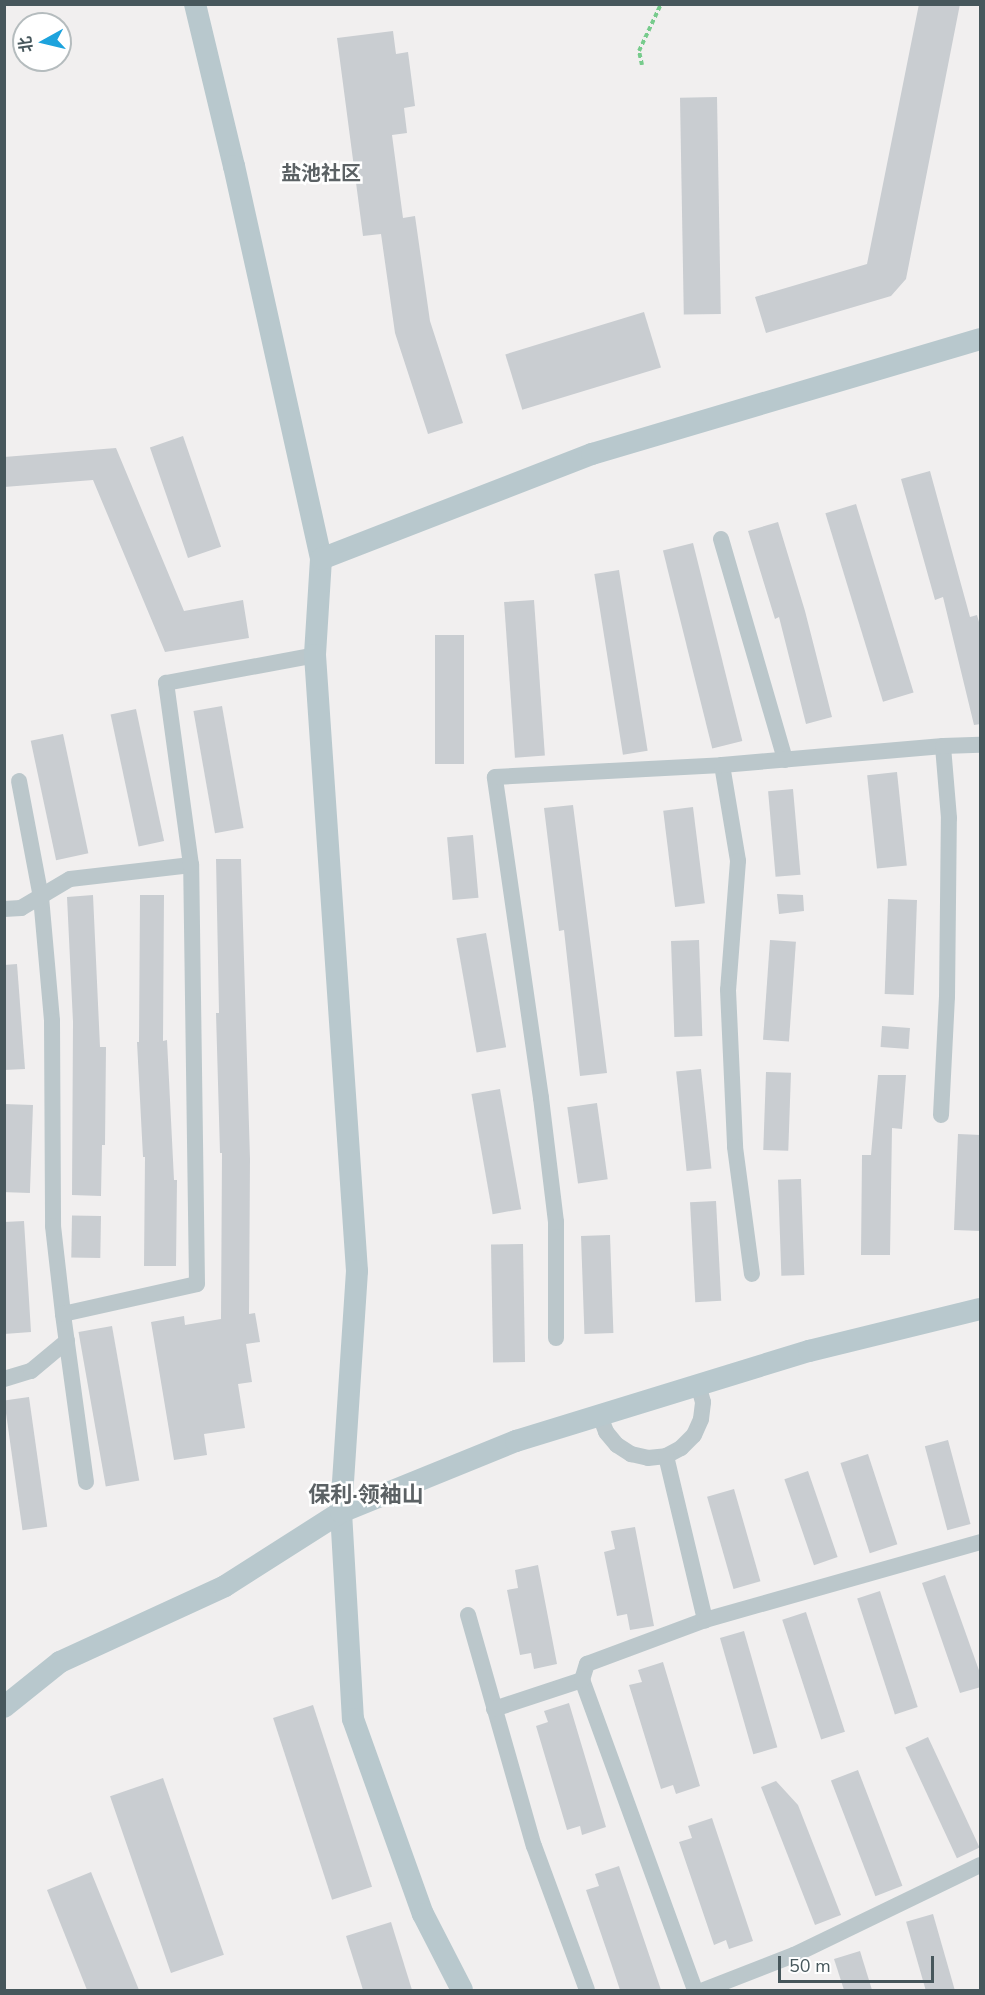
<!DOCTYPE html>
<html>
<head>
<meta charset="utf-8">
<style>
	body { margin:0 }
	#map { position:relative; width:985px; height:1995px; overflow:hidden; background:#f1efef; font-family:"Nunito Sans","Noto Sans SC",sans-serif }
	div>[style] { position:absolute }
	.building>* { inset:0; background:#c9cdd1; transform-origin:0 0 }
	.path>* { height:4px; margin-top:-2px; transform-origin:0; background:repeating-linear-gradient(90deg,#77cb8c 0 4.5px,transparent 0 7.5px) }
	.street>* { height:16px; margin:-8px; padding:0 8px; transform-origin:8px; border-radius:8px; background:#bbc7cb }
	.secondary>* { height:22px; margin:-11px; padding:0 11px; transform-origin:11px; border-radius:11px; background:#b8c8cd }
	span { translate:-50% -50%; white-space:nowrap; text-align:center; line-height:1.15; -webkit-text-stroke:5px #fff; paint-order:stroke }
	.quarter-label { font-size:20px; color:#5b6164; font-weight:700 }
	.district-label { font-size:22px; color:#5b6164; font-weight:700 }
	.frame { position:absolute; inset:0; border:6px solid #47575c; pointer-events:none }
	.north { position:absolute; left:12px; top:12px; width:60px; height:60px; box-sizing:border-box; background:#fff; border:2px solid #b5bcbe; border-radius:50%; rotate:262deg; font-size:16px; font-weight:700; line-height:24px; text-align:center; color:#47575c }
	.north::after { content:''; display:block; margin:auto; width:21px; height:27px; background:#1da3dd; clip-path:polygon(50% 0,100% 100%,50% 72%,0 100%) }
	.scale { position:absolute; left:778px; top:1956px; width:156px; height:27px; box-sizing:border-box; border:3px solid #47575c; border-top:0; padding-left:8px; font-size:18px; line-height:21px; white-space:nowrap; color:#47575c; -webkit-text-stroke:4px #fff; paint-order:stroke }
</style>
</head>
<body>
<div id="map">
	<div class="building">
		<div style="clip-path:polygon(919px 4px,960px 4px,906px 279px,891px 296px,766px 333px,755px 297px,867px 264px)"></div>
		<div style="clip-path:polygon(393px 31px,396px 54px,408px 52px,415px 106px,404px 108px,407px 133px,392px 135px,403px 218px,415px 216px,430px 321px,463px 423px,428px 434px,395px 333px,381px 234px,363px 236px,337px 38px)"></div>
		<div style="left:717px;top:97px;width:217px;height:37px;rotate:89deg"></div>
		<div style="left:644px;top:312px;width:58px;height:145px;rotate:73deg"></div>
		<div style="left:183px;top:436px;width:117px;height:35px;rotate:71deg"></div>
		<div style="clip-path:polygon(116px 448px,184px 611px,243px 600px,249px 638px,165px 652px,93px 480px,4px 487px,4px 457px)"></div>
		<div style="clip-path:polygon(930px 471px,970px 617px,977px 615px,981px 629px,981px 724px,974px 725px,943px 597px,935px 600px,901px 479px)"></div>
		<div style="left:856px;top:504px;width:197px;height:32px;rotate:73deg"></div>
		<div style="clip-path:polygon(778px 522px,805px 611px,832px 717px,806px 724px,779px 617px,775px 619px,748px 531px)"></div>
		<div style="left:693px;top:543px;width:204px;height:31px;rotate:76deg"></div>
		<div style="left:619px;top:570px;width:183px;height:25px;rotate:81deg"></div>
		<div style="left:534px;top:600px;width:156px;height:30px;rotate:86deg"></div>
		<div style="left:435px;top:635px;width:29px;height:129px"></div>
		<div style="left:222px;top:706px;width:124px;height:29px;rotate:80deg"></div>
		<div style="left:136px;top:709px;width:135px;height:26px;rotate:78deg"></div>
		<div style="left:63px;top:734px;width:122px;height:33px;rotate:78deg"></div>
		<div style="left:897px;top:772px;width:94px;height:30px;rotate:84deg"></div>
		<div style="left:793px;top:789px;width:86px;height:25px;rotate:85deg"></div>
		<div style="clip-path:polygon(573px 805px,607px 1073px,580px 1076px,564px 930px,559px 931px,544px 808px)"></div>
		<div style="left:693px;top:807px;width:97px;height:30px;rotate:83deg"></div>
		<div style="left:473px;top:835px;width:63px;height:26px;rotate:85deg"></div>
		<div style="clip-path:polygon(216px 859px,241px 859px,250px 1159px,249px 1314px,255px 1313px,260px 1342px,246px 1344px,252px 1382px,238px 1384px,245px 1428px,204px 1434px,207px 1455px,174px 1460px,151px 1322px,184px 1316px,185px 1325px,221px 1319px,222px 1153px,220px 1153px,216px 1013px,219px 1013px)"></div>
		<div style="clip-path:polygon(777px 894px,803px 895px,804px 911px,779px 914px)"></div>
		<div style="clip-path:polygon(93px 895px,100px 1047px,106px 1047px,105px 1145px,102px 1145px,101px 1196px,72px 1195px,73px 1022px,67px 897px)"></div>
		<div style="clip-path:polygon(140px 895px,164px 895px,163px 1041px,167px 1040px,174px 1180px,177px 1180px,176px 1266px,144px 1266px,145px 1157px,143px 1157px,137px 1042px,139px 1042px)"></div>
		<div style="left:888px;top:899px;width:29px;height:95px;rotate:2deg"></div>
		<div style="left:486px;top:933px;width:116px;height:30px;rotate:80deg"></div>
		<div style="left:699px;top:940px;width:96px;height:28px;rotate:88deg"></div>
		<div style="left:770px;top:940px;width:26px;height:100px;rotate:4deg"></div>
		<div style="clip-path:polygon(17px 964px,25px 1069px,4px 1070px,4px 965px)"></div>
		<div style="left:882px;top:1026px;width:28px;height:21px;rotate:4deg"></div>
		<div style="left:701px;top:1069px;width:100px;height:25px;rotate:84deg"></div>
		<div style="left:766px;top:1072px;width:25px;height:78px;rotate:2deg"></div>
		<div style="clip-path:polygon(878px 1075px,906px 1075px,902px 1129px,892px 1128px,890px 1255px,861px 1255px,862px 1155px,871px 1155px)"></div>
		<div style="left:500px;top:1089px;width:122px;height:29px;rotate:80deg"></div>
		<div style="left:597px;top:1103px;width:77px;height:30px;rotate:82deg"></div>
		<div style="left:4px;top:1104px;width:29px;height:88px;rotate:2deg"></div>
		<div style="clip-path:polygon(958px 1134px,981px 1135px,981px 1231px,954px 1230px)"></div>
		<div style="left:801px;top:1179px;width:96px;height:23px;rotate:88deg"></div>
		<div style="left:716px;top:1201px;width:100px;height:26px;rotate:87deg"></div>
		<div style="left:101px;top:1216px;width:42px;height:29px;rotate:91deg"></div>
		<div style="clip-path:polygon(24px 1221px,31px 1332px,4px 1334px,4px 1222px)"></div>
		<div style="left:610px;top:1235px;width:98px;height:29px;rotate:88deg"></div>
		<div style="left:523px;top:1244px;width:118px;height:32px;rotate:89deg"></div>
		<div style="left:112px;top:1326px;width:157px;height:34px;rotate:80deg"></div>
		<div style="left:29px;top:1397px;width:131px;height:25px;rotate:82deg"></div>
		<div style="left:948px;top:1440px;width:87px;height:24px;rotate:75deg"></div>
		<div style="left:868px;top:1454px;width:95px;height:29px;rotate:72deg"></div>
		<div style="left:808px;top:1471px;width:91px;height:25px;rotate:71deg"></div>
		<div style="left:734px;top:1489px;width:96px;height:28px;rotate:74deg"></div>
		<div style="clip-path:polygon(635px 1527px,654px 1626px,630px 1630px,627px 1614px,617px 1616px,604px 1552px,615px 1549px,611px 1531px)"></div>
		<div style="clip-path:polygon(538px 1565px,557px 1664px,534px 1669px,531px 1653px,520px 1655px,507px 1590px,518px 1588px,515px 1570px)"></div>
		<div style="clip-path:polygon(945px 1575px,981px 1676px,981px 1687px,960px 1693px,922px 1583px)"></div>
		<div style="left:880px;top:1591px;width:122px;height:24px;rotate:72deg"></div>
		<div style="left:806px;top:1612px;width:126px;height:25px;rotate:72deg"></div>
		<div style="left:744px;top:1631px;width:121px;height:25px;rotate:74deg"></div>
		<div style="clip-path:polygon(663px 1662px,700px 1786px,676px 1794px,673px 1785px,661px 1789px,629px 1685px,642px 1682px,638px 1670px)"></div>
		<div style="clip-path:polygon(569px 1703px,606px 1827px,582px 1835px,580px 1826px,567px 1830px,536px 1726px,548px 1722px,544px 1711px)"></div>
		<div style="left:313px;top:1705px;width:191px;height:42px;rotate:72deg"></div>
		<div style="left:928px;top:1737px;width:122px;height:25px;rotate:65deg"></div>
		<div style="left:858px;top:1770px;width:124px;height:29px;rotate:69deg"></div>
		<div style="left:163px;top:1778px;width:187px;height:56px;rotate:71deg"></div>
		<div style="clip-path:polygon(776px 1781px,798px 1805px,841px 1915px,815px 1925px,761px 1787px)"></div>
		<div style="clip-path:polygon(712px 1818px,753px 1941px,729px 1949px,726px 1940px,714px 1945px,679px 1842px,692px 1838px,688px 1826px)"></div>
		<div style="clip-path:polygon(619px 1866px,661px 1990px,620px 1990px,611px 1963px,586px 1890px,599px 1886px,595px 1874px)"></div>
		<div style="clip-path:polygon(91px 1872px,139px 1990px,87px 1990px,47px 1890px)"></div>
		<div style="left:933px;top:1914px;width:79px;height:28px;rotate:74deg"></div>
		<div style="clip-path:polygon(391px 1922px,412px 1990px,363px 1990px,346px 1936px)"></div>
		<div style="clip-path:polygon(860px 1951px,872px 1990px,844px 1990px,834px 1959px)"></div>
	</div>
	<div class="path">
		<div style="left:642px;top:65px;width:14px;rotate:-102deg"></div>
		<div style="left:639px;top:51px;width:52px;rotate:-64.9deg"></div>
	</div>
	<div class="street">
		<div style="left:721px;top:539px;width:230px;rotate:73.8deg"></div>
		<div style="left:722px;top:765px;width:97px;rotate:80.5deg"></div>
		<div style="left:738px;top:861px;width:129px;rotate:94.4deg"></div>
		<div style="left:728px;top:990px;width:157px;rotate:87.4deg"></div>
		<div style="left:735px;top:1147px;width:128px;rotate:82.4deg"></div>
		<div style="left:19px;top:781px;width:118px;rotate:79.3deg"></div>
		<div style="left:41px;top:897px;width:124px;rotate:84.9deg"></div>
		<div style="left:52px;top:1021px;width:205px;rotate:89.7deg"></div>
		<div style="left:53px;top:1226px;width:89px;rotate:83.5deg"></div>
		<div style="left:4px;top:909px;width:17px;rotate:-3deg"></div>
		<div style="left:21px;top:908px;width:57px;rotate:-30.6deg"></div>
		<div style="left:70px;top:879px;width:122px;rotate:-6.6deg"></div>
		<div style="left:941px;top:1115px;width:118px;rotate:-87.1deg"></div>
		<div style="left:947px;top:997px;width:179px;rotate:-89.4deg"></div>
		<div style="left:949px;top:818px;width:72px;rotate:-94.8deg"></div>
		<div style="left:556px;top:1338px;width:116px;rotate:-90deg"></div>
		<div style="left:556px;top:1222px;width:125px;rotate:-96.9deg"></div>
		<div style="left:541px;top:1098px;width:324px;rotate:-98.2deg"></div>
		<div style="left:495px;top:777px;width:227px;rotate:-3deg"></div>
		<div style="left:722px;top:765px;width:222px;rotate:-4.9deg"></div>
		<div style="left:943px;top:746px;width:37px;rotate:-2deg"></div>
		<div style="left:4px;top:1379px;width:28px;rotate:-17deg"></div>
		<div style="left:31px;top:1371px;width:47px;rotate:-39.8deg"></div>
		<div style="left:600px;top:1416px;width:17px;rotate:69deg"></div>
		<div style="left:606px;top:1432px;width:17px;rotate:50deg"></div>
		<div style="left:617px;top:1445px;width:17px;rotate:33deg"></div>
		<div style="left:631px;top:1454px;width:17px;rotate:13deg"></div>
		<div style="left:648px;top:1458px;width:18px;rotate:-6deg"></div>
		<div style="left:666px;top:1456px;width:17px;rotate:-28deg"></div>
		<div style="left:681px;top:1448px;width:18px;rotate:-45deg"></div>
		<div style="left:694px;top:1435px;width:17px;rotate:-66deg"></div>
		<div style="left:701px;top:1419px;width:17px;rotate:-83deg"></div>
		<div style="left:703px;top:1402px;width:18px;rotate:-106deg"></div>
		<div style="left:666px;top:1456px;width:169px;rotate:76.6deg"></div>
		<div style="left:86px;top:1482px;width:170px;rotate:-97.8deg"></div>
		<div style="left:63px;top:1314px;width:137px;rotate:-12.6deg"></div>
		<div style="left:197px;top:1284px;width:419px;rotate:-90.8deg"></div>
		<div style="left:191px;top:865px;width:184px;rotate:-97.8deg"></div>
		<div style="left:166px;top:683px;width:152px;rotate:-10.6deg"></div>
		<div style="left:468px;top:1615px;width:240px;rotate:74.1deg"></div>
		<div style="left:534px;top:1846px;width:153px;rotate:69.8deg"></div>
		<div style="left:494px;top:1709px;width:93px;rotate:-18.2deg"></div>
		<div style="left:695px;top:1990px;width:330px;rotate:-110deg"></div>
		<div style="left:582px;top:1680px;width:17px;rotate:-73deg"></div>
		<div style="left:587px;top:1664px;width:126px;rotate:-20.4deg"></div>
		<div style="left:705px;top:1620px;width:286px;rotate:-15.8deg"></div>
		<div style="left:704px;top:1990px;width:97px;rotate:-21.3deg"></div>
		<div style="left:794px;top:1955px;width:207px;rotate:-25.8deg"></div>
	</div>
	<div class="secondary">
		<div style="left:195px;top:4px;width:167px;rotate:76.5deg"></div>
		<div style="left:234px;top:166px;width:403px;rotate:77.5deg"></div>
		<div style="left:321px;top:559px;width:96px;rotate:93.6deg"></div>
		<div style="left:315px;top:655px;width:617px;rotate:86.1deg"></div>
		<div style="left:357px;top:1271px;width:242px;rotate:93.8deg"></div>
		<div style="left:341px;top:1512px;width:207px;rotate:86.7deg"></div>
		<div style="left:353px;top:1719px;width:207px;rotate:70.3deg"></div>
		<div style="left:423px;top:1914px;width:85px;rotate:62.8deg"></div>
		<div style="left:321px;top:559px;width:291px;rotate:-21.2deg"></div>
		<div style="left:592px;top:454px;width:405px;rotate:-16.5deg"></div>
		<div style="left:4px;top:1707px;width:72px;rotate:-38.8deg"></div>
		<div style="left:60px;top:1662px;width:182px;rotate:-24.7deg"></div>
		<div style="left:225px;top:1586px;width:138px;rotate:-32.5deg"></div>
		<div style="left:341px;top:1512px;width:189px;rotate:-22.1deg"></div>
		<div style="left:516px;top:1441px;width:307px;rotate:-17.1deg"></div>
		<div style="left:809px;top:1351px;width:176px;rotate:-13.8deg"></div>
	</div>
	<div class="quarter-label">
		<span style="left:321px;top:173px">盐池社区</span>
	</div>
	<div class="district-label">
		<span style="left:366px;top:1496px">保利·领袖山</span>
	</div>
	<div class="frame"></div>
	<div class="north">北</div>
	<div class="scale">50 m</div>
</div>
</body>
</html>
